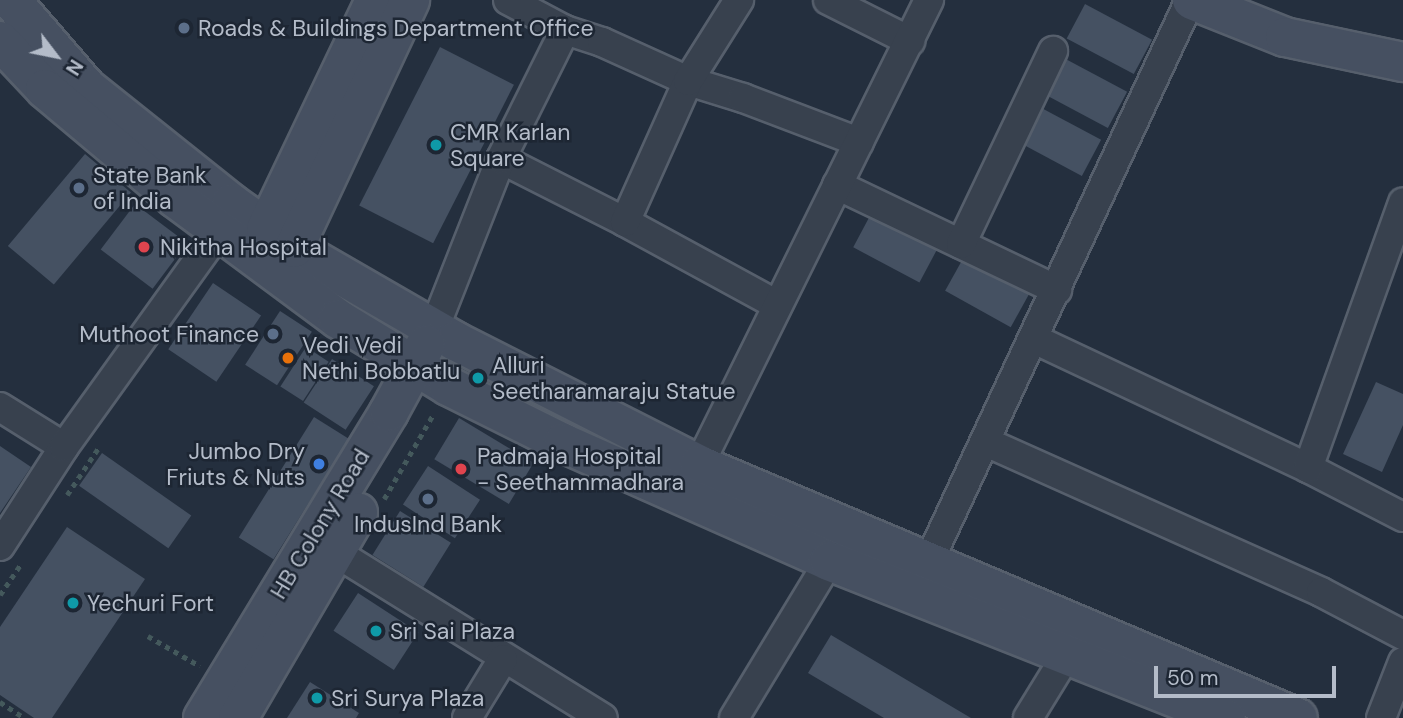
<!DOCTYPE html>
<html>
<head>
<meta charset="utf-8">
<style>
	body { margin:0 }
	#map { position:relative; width:1403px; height:718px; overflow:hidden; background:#242f3e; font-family:"DM Sans",sans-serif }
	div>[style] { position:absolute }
	.building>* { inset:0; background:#455162; transform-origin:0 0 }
	.path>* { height:4.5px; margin-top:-2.25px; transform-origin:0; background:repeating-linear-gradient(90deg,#44595c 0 5px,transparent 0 10px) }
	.roads { filter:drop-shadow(2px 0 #565f6c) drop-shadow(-2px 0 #565f6c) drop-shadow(0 2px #565f6c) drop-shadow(0 -2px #565f6c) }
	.street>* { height:28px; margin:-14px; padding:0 14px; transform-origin:14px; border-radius:14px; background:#38414e }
	.secondary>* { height:38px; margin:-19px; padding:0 19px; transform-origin:19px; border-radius:19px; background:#465061 }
	.dots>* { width:19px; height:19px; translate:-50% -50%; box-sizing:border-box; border:4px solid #1d2633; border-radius:50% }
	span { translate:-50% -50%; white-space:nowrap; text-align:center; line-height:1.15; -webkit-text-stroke:5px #1d2633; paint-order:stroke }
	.poi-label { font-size:23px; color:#b4bcc9 }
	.left { translate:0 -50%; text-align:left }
	.right { translate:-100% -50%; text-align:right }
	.street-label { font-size:23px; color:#b4bcc9 }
	.north { position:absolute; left:21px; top:21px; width:70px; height:70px; -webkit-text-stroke:5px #1d2633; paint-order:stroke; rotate:122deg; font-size:19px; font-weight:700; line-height:28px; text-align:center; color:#b4bcc9 }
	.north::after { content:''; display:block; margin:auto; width:24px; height:32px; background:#b4bcc9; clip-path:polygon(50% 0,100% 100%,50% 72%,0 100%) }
	.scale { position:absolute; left:1154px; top:666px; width:182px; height:32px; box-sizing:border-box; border:4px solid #b4bcc9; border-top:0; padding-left:9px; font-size:21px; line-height:24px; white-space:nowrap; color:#b4bcc9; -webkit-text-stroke:5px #1d2633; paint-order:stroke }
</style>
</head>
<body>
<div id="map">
	<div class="building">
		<div style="left:1085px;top:4px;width:76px;height:39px;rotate:28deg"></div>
		<div style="left:440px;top:47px;width:83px;height:178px;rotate:27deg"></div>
		<div style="left:1060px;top:56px;width:76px;height:41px;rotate:28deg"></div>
		<div style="left:1034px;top:104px;width:76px;height:41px;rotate:28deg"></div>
		<div style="left:85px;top:154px;width:60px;height:120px;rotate:40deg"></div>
		<div style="left:135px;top:204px;width:65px;height:57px;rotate:37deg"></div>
		<div style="left:872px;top:212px;width:75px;height:40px;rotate:28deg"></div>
		<div style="left:965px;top:255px;width:75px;height:41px;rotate:29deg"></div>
		<div style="left:213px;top:283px;width:58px;height:80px;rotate:34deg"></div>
		<div style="left:280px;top:311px;width:38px;height:64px;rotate:33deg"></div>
		<div style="left:306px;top:347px;width:27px;height:47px;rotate:33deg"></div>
		<div style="left:332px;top:359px;width:50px;height:52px;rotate:33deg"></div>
		<div style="clip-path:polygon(1376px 382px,1403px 394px,1403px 425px,1382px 472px,1343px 454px)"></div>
		<div style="left:314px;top:417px;width:41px;height:142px;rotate:32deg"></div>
		<div style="left:459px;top:418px;width:87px;height:48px;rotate:31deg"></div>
		<div style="clip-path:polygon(0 446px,31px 467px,0 513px)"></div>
		<div style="left:102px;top:453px;width:109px;height:40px;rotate:35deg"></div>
		<div style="left:428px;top:466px;width:62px;height:46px;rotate:33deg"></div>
		<div style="left:400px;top:511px;width:60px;height:52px;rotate:32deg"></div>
		<div style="clip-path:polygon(67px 527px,145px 579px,52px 718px,34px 718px,0 695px,0 627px)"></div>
		<div style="left:358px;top:593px;width:72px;height:45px;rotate:33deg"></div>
		<div style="clip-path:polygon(831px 635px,971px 718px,884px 718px,808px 673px)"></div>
		<div style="clip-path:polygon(310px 682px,359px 713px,356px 718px,287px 718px)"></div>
	</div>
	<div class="path">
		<div style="left:67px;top:495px;width:58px;rotate:-56.3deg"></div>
		<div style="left:384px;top:499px;width:99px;rotate:-59.8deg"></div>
		<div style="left:0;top:595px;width:37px;rotate:-56deg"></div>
		<div style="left:148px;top:636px;width:60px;rotate:30deg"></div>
		<div style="left:0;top:702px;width:30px;rotate:33deg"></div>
	</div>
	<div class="roads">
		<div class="street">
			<div style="left:508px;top:0;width:64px;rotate:27.8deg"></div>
			<div style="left:565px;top:30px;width:39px;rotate:18deg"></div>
			<div style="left:602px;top:42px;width:94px;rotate:24.4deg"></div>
			<div style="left:688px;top:81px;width:58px;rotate:17.2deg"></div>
			<div style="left:743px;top:98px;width:124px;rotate:20.8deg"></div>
			<div style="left:828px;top:0;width:92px;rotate:26.6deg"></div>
			<div style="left:501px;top:159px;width:139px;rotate:26.9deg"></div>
			<div style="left:625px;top:222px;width:173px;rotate:28.6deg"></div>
			<div style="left:837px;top:185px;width:244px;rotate:25.5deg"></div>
			<div style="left:625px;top:222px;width:154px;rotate:-65.9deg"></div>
			<div style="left:688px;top:81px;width:96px;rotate:-57.8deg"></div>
			<div style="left:961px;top:244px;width:214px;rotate:-64.5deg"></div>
			<div style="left:434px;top:329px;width:183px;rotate:-68.5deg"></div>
			<div style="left:501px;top:159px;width:144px;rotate:-63.6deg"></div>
			<div style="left:1034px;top:339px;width:303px;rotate:25.2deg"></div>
			<div style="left:1308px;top:468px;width:107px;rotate:27.3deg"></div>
			<div style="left:0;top:407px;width:75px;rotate:32deg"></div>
			<div style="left:986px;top:442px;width:367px;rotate:24.1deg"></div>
			<div style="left:1321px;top:592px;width:93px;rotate:27.7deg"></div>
			<div style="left:699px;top:465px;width:519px;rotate:-63.68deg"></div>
			<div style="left:1308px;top:468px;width:282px;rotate:-70.3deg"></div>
			<div style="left:0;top:546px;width:118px;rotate:-57.1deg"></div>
			<div style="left:64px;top:447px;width:266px;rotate:-54.3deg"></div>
			<div style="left:335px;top:552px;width:315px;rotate:31.8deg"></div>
			<div style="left:921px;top:578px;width:638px;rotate:-65.04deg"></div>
			<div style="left:467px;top:718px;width:69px;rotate:-58.6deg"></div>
			<div style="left:734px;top:718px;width:184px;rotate:-58.8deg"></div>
			<div style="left:1028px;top:718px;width:73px;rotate:-58.5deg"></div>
			<div style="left:1381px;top:718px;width:60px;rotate:-68.6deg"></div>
		</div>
		<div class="secondary">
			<div style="left:11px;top:0;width:116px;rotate:49.2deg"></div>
			<div style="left:87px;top:88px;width:184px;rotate:38.6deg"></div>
			<div style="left:231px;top:203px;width:77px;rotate:35.5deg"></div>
			<div style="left:294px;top:248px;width:186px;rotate:30deg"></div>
			<div style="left:455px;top:341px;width:274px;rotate:26.9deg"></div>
			<div style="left:699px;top:465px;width:650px;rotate:22.9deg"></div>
			<div style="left:1192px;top:0;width:100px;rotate:21.7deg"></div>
			<div style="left:1285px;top:37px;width:121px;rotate:12deg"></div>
			<div style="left:0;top:41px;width:66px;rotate:46.8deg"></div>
			<div style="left:45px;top:89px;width:170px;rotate:40deg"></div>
			<div style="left:175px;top:198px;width:203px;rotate:36.6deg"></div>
			<div style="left:338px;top:319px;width:129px;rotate:31.3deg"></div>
			<div style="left:448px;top:386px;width:128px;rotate:26.4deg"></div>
			<div style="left:563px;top:443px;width:291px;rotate:23.9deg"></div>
			<div style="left:829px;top:561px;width:427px;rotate:21.6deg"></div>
			<div style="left:266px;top:229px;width:254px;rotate:-64.5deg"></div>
			<div style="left:294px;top:248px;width:274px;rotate:-64.9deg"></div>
			<div style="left:203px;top:718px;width:358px;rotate:-58.7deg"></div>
			<div style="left:389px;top:412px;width:77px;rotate:-61.4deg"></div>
			<div style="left:238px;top:718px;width:238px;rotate:-59.7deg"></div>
		</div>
	</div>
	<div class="dots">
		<div style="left:184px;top:28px;background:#5c6f8a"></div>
		<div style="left:436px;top:145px;background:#0f9aa8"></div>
		<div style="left:79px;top:188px;background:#5c6f8a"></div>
		<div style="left:144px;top:247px;background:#e0444e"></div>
		<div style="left:273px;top:334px;background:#5c6f8a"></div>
		<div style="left:288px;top:358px;background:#e8710a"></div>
		<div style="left:478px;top:378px;background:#0f9aa8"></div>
		<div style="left:319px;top:464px;background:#3f7fe0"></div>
		<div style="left:461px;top:469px;background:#e0444e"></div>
		<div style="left:428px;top:499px;background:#5c6f8a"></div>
		<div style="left:73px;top:603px;background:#0f9aa8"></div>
		<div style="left:376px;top:631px;background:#0f9aa8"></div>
		<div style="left:317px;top:698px;background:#0f9aa8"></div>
	</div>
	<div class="poi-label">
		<span class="left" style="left:198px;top:28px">Roads &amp; Buildings Department Office</span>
		<span class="left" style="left:450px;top:145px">CMR Karlan<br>Square</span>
		<span class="left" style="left:93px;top:188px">State Bank<br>of India</span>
		<span class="left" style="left:160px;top:247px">Nikitha Hospital</span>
		<span class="right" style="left:259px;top:334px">Muthoot Finance</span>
		<span class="left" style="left:302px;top:358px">Vedi Vedi<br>Nethi Bobbatlu</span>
		<span class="left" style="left:492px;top:378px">Alluri<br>Seetharamaraju Statue</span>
		<span class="right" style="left:305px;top:464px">Jumbo Dry<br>Friuts &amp; Nuts</span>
		<span class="left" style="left:477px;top:469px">Padmaja Hospital<br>- Seethammadhara</span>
		<span style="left:428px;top:524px">IndusInd Bank</span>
		<span class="left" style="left:87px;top:603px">Yechuri Fort</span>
		<span class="left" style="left:390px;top:631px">Sri Sai Plaza</span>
		<span class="left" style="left:331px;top:698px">Sri Surya Plaza</span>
	</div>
	<div class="street-label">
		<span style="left:320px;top:524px;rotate:-59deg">HB Colony Road</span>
	</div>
	<div class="north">N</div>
	<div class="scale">50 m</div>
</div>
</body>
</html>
